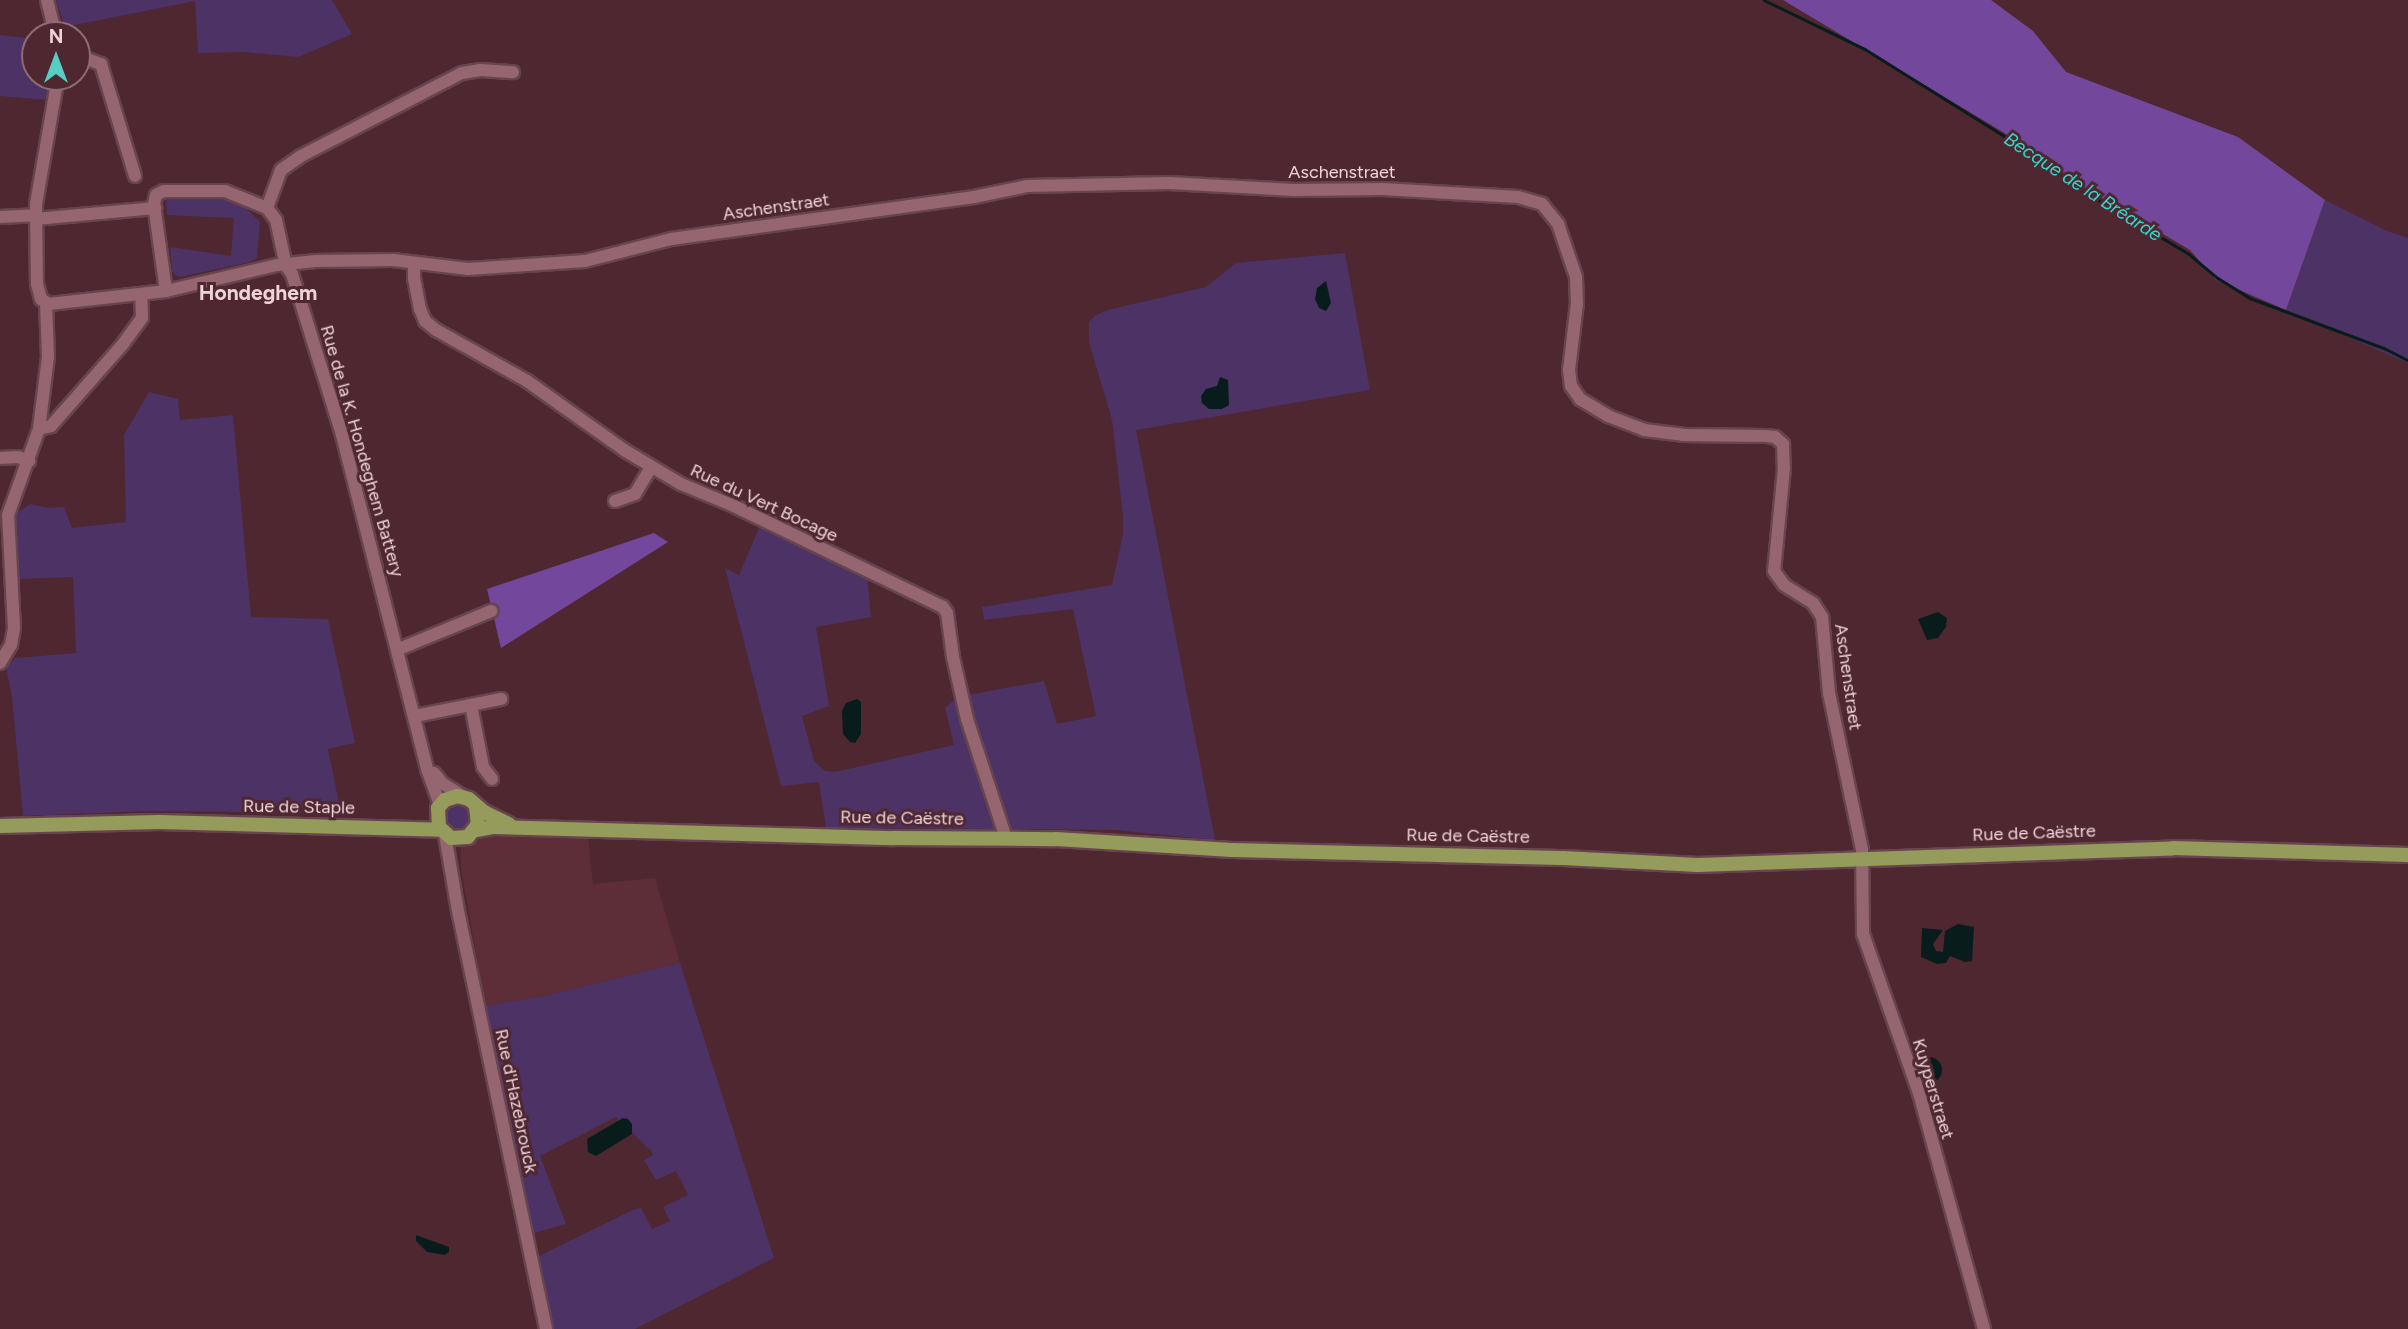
<!DOCTYPE html>
<html>
<head>
<meta charset="utf-8">
<style>
	body { margin:0 }
	#map { position:relative; width:2408px; height:1329px; overflow:hidden; background:#4f2730; font-family:Figtree,sans-serif }
	div>[style] { position:absolute }
	.built>* { inset:0; background:#5d2d38 }
	.green>* { inset:0; background:#4c3265 }
	.round { border-radius:50% }
	.forest>* { inset:0; background:#73479b }
	.water>* { inset:0; background:#081d1b }
	.stream>* { height:2.5px; margin:-1.25px; padding:0 1.25px; transform-origin:1.25px; border-radius:1.25px; background:#081d1b }
	.roads { filter:drop-shadow(2px 0 #67454e) drop-shadow(-2px 0 #67454e) drop-shadow(0 2px #67454e) drop-shadow(0 -2px #67454e) }
	.minor>* { height:12px; margin:-6px; padding:0 6px; transform-origin:6px; border-radius:6px; background:#95666f }
	.major>* { height:14px; margin:-7px; padding:0 7px; transform-origin:7px; border-radius:7px; background:#959b5b }
	span { translate:-50% -50%; white-space:nowrap; text-align:center; line-height:1.15; -webkit-text-stroke:6px #4f2730; paint-order:stroke }
	.street-label { font-size:18px; color:#eed3d8 }
	.water-label { font-size:19px; color:#30d9cb; font-style:italic }
	.quarter-label { font-size:21px; color:#eed3d8; font-weight:700 }
	.north { position:absolute; left:21px; top:21px; width:70px; height:70px; box-sizing:border-box; background:#4f2730; border:2px solid #8f6c73; border-radius:50%; rotate:0deg; font-size:19px; font-weight:700; line-height:28px; text-align:center; color:#eed3d8 }
	.north::after { content:''; display:block; margin:auto; width:24px; height:32px; background:#57cec2; clip-path:polygon(50% 0,100% 100%,50% 72%,0 100%) }
</style>
</head>
<body>
<div id="map">
	<div class="built">
		<div style="clip-path:polygon(493px 835px,588px 836px,593px 884px,655px 878px,680px 963px,544px 996px,485px 1006px,461px 868px,461px 846px)"></div>
	</div>
	<div class="green">
		<div style="clip-path:polygon(56px 0,332px 0,352px 34px,298px 57px,244px 52px,198px 53px,195px 1px,65px 27px)"></div>
		<div style="clip-path:polygon(0 35px,35px 39px,35px 77px,49px 77px,47px 100px,0 96px)"></div>
		<div style="clip-path:polygon(170px 195px,229px 197px,249px 211px,260px 222px,257px 258px,250px 262px,180px 277px,175px 275px,172px 271px,170px 247px,231px 256px,234px 218px,167px 215px,166px 200px)"></div>
		<div style="clip-path:polygon(2325px 200px,2387px 231px,2408px 238px,2408px 363px,2286px 310px)"></div>
		<div style="clip-path:polygon(1345px 253px,1370px 390px,1136px 430px,1215px 840px,1115px 830px,1011px 829px,981px 747px,968px 695px,1044px 681px,1057px 724px,1096px 716px,1073px 609px,984px 620px,982px 607px,1112px 585px,1123px 534px,1123px 516px,1112px 420px,1089px 342px,1089px 322px,1096px 315px,1108px 310px,1206px 287px,1236px 263px)"></div>
		<div style="clip-path:polygon(149px 392px,178px 399px,180px 420px,233px 415px,251px 617px,328px 619px,355px 743px,328px 749px,341px 813px,149px 811px,23px 816px,12px 697px,6px 667px,15px 658px,76px 653px,73px 577px,18px 579px,14px 515px,30px 504px,47px 508px,64px 507px,72px 528px,126px 522px,124px 435px)"></div>
		<div style="clip-path:polygon(761px 523px,867px 575px,871px 617px,816px 627px,829px 706px,802px 716px,814px 761px,825px 771px,835px 772px,954px 745px,945px 708px,955px 699px,997px 829px,826px 828px,819px 782px,781px 786px,725px 568px,739px 575px)"></div>
		<div class="round" style="left:443px;top:802px;width:30px;height:30px"></div>
		<div style="clip-path:polygon(680px 963px,774px 1258px,635px 1329px,554px 1329px,539px 1256px,635px 1209px,641px 1208px,652px 1229px,670px 1221px,663px 1207px,688px 1195px,676px 1171px,656px 1180px,644px 1160px,653px 1155px,651px 1151px,616px 1117px,540px 1156px,566px 1224px,534px 1233px,485px 1006px,544px 996px)"></div>
	</div>
	<div class="forest">
		<div style="clip-path:polygon(1783px 0,1991px 0,2033px 31px,2066px 72px,2238px 137px,2325px 200px,2286px 310px,2216px 280px,2190px 250px,2078px 184px,2036px 152px)"></div>
		<div style="clip-path:polygon(654px 533px,668px 542px,501px 648px,487px 589px)"></div>
	</div>
	<div class="water">
		<div style="clip-path:polygon(1326px 281px,1331px 303px,1326px 311px,1319px 308px,1315px 299px,1317px 288px)"></div>
		<div style="clip-path:polygon(1220px 377px,1228px 380px,1229px 405px,1222px 409px,1209px 409px,1202px 403px,1201px 396px,1206px 389px,1217px 386px)"></div>
		<div style="clip-path:polygon(1938px 612px,1947px 618px,1946px 627px,1938px 638px,1927px 640px,1918px 619px)"></div>
		<div style="clip-path:polygon(857px 699px,861px 702px,861px 734px,855px 743px,850px 742px,843px 734px,842px 711px,846px 703px)"></div>
		<div style="clip-path:polygon(1958px 924px,1974px 927px,1972px 961px,1965px 962px,1950px 956px,1946px 963px,1937px 964px,1921px 957px,1922px 928px,1943px 930px,1933px 944px,1936px 951px,1943px 952px,1945px 931px)"></div>
		<div class="round" style="left:1916px;top:1057px;width:26px;height:26px"></div>
		<div style="clip-path:polygon(623px 1118px,628px 1119px,632px 1124px,632px 1134px,596px 1156px,588px 1152px,587px 1139px)"></div>
		<div style="clip-path:polygon(416px 1235px,449px 1247px,449px 1252px,445px 1255px,427px 1252px,416px 1241px)"></div>
	</div>
	<div class="stream">
		<div style="left:1764px;top:0;width:112px;rotate:25.9deg"></div>
		<div style="left:1865px;top:49px;width:202px;rotate:32deg"></div>
		<div style="left:2036px;top:156px;width:53px;rotate:37.3deg"></div>
		<div style="left:2078px;top:188px;width:129px;rotate:30.7deg"></div>
		<div style="left:2189px;top:254px;width:38px;rotate:40deg"></div>
		<div style="left:2218px;top:278px;width:38px;rotate:32deg"></div>
		<div style="left:2250px;top:298px;width:143px;rotate:20.5deg"></div>
		<div style="left:2384px;top:348px;width:27px;rotate:27deg"></div>
	</div>
	<div class="roads">
		<div class="minor">
			<div style="left:47px;top:0;width:36px;rotate:76deg"></div>
			<div style="left:77px;top:55px;width:26px;rotate:21deg"></div>
			<div style="left:101px;top:64px;width:117px;rotate:73.1deg"></div>
			<div style="left:58px;top:77px;width:130px;rotate:99.8deg"></div>
			<div style="left:36px;top:205px;width:79px;rotate:89.3deg"></div>
			<div style="left:37px;top:284px;width:16px;rotate:75deg"></div>
			<div style="left:41px;top:299px;width:9px;rotate:32deg"></div>
			<div style="left:49px;top:304px;width:118px;rotate:-6.3deg"></div>
			<div style="left:166px;top:291px;width:114px;rotate:-13.2deg"></div>
			<div style="left:277px;top:265px;width:39px;rotate:-6deg"></div>
			<div style="left:316px;top:261px;width:77px;rotate:-0.7deg"></div>
			<div style="left:393px;top:260px;width:76px;rotate:6.8deg"></div>
			<div style="left:468px;top:269px;width:117px;rotate:-3.9deg"></div>
			<div style="left:585px;top:261px;width:89px;rotate:-14.3deg"></div>
			<div style="left:671px;top:239px;width:306px;rotate:-7.9deg"></div>
			<div style="left:974px;top:197px;width:54px;rotate:-11.7deg"></div>
			<div style="left:1027px;top:186px;width:142px;rotate:-1.2deg"></div>
			<div style="left:1169px;top:183px;width:125px;rotate:3.2deg"></div>
			<div style="left:1294px;top:190px;width:89px;rotate:-0.6deg"></div>
			<div style="left:1383px;top:189px;width:135px;rotate:3.4deg"></div>
			<div style="left:1518px;top:197px;width:25px;rotate:16deg"></div>
			<div style="left:1542px;top:204px;width:26px;rotate:51deg"></div>
			<div style="left:1558px;top:224px;width:56px;rotate:71.2deg"></div>
			<div style="left:1576px;top:277px;width:26px;rotate:88deg"></div>
			<div style="left:1577px;top:303px;width:67px;rotate:96.8deg"></div>
			<div style="left:1569px;top:370px;width:16px;rotate:83deg"></div>
			<div style="left:1571px;top:386px;width:16px;rotate:55deg"></div>
			<div style="left:1580px;top:399px;width:33px;rotate:31deg"></div>
			<div style="left:1608px;top:416px;width:39px;rotate:21deg"></div>
			<div style="left:1644px;top:430px;width:39px;rotate:7deg"></div>
			<div style="left:1683px;top:435px;width:83px;rotate:0.7deg"></div>
			<div style="left:1766px;top:436px;width:9px;rotate:6deg"></div>
			<div style="left:1775px;top:437px;width:11px;rotate:41deg"></div>
			<div style="left:1783px;top:444px;width:24px;rotate:88deg"></div>
			<div style="left:1784px;top:468px;width:103px;rotate:95.5deg"></div>
			<div style="left:1774px;top:571px;width:17px;rotate:54deg"></div>
			<div style="left:1784px;top:585px;width:34px;rotate:32deg"></div>
			<div style="left:1813px;top:603px;width:17px;rotate:57deg"></div>
			<div style="left:1822px;top:617px;width:76px;rotate:84.7deg"></div>
			<div style="left:1829px;top:693px;width:159px;rotate:78.1deg"></div>
			<div style="left:1862px;top:849px;width:85px;rotate:89.3deg"></div>
			<div style="left:1863px;top:934px;width:169px;rotate:70.6deg"></div>
			<div style="left:1919px;top:1093px;width:245px;rotate:74.6deg"></div>
			<div style="left:267px;top:208px;width:40px;rotate:-69.8deg"></div>
			<div style="left:281px;top:170px;width:24px;rotate:-35deg"></div>
			<div style="left:301px;top:156px;width:181px;rotate:-27.3deg"></div>
			<div style="left:462px;top:73px;width:19px;rotate:-9deg"></div>
			<div style="left:481px;top:70px;width:32px;rotate:4deg"></div>
			<div style="left:0;top:217px;width:35px;rotate:-3deg"></div>
			<div style="left:35px;top:219px;width:121px;rotate:-5.2deg"></div>
			<div style="left:414px;top:263px;width:15px;rotate:90deg"></div>
			<div style="left:414px;top:278px;width:32px;rotate:79deg"></div>
			<div style="left:420px;top:309px;width:13px;rotate:67deg"></div>
			<div style="left:425px;top:321px;width:14px;rotate:39deg"></div>
			<div style="left:436px;top:330px;width:104px;rotate:29.3deg"></div>
			<div style="left:527px;top:381px;width:119px;rotate:35.4deg"></div>
			<div style="left:624px;top:450px;width:66px;rotate:30.8deg"></div>
			<div style="left:681px;top:484px;width:57px;rotate:22.5deg"></div>
			<div style="left:734px;top:506px;width:232px;rotate:25.8deg"></div>
			<div style="left:943px;top:607px;width:7px;rotate:56deg"></div>
			<div style="left:947px;top:613px;width:44px;rotate:82.2deg"></div>
			<div style="left:953px;top:657px;width:64px;rotate:77.3deg"></div>
			<div style="left:967px;top:719px;width:125px;rotate:71.9deg"></div>
			<div style="left:286px;top:266px;width:10px;rotate:53deg"></div>
			<div style="left:292px;top:274px;width:169px;rotate:72.7deg"></div>
			<div style="left:342px;top:435px;width:345px;rotate:75.7deg"></div>
			<div style="left:427px;top:769px;width:38px;rotate:70deg"></div>
			<div style="left:166px;top:291px;width:88px;rotate:-97.9deg"></div>
			<div style="left:154px;top:204px;width:9px;rotate:-77deg"></div>
			<div style="left:156px;top:195px;width:9px;rotate:-27deg"></div>
			<div style="left:164px;top:191px;width:61px"></div>
			<div style="left:225px;top:191px;width:45px;rotate:22deg"></div>
			<div style="left:267px;top:208px;width:15px;rotate:53deg"></div>
			<div style="left:276px;top:220px;width:47px;rotate:77.7deg"></div>
			<div style="left:39px;top:429px;width:12px;rotate:-14deg"></div>
			<div style="left:51px;top:426px;width:109px;rotate:-48.7deg"></div>
			<div style="left:123px;top:344px;width:32px;rotate:-54deg"></div>
			<div style="left:142px;top:318px;width:24px;rotate:-92deg"></div>
			<div style="left:0;top:458px;width:18px;rotate:-3deg"></div>
			<div style="left:18px;top:457px;width:12px;rotate:20deg"></div>
			<div style="left:615px;top:501px;width:21px;rotate:-19deg"></div>
			<div style="left:635px;top:494px;width:31px;rotate:-59deg"></div>
			<div style="left:399px;top:649px;width:100px;rotate:-22.4deg"></div>
			<div style="left:0;top:663px;width:21px;rotate:-59deg"></div>
			<div style="left:11px;top:645px;width:17px;rotate:-80deg"></div>
			<div style="left:14px;top:628px;width:113px;rotate:-93deg"></div>
			<div style="left:8px;top:515px;width:91px;rotate:-70.2deg"></div>
			<div style="left:39px;top:429px;width:73px;rotate:-82.9deg"></div>
			<div style="left:48px;top:357px;width:54px;rotate:-92.1deg"></div>
			<div style="left:471px;top:705px;width:63px;rotate:79deg"></div>
			<div style="left:483px;top:767px;width:15px;rotate:53deg"></div>
			<div style="left:415px;top:716px;width:88px;rotate:-11.2deg"></div>
			<div style="left:434px;top:773px;width:13px;rotate:51deg"></div>
			<div style="left:442px;top:783px;width:25px;rotate:32deg"></div>
			<div style="left:445px;top:835px;width:77px;rotate:80.3deg"></div>
			<div style="left:458px;top:911px;width:427px;rotate:78.1deg"></div>
		</div>
		<div class="major">
			<div style="left:476px;top:806px;width:18px;rotate:84deg"></div>
			<div style="left:478px;top:824px;width:16px;rotate:128deg"></div>
			<div style="left:468px;top:837px;width:17px;rotate:177deg"></div>
			<div style="left:451px;top:838px;width:16px;rotate:-137deg"></div>
			<div style="left:439px;top:827px;width:19px;rotate:-93deg"></div>
			<div style="left:438px;top:808px;width:11px;rotate:-49deg"></div>
			<div style="left:445px;top:800px;width:13px;rotate:-18deg"></div>
			<div style="left:457px;top:796px;width:12px;rotate:14deg"></div>
			<div style="left:469px;top:799px;width:20px;rotate:41deg"></div>
			<div style="left:484px;top:812px;width:28px;rotate:26deg"></div>
			<div style="left:0;top:826px;width:159px;rotate:-1.4deg"></div>
			<div style="left:159px;top:822px;width:281px;rotate:1.6deg"></div>
			<div style="left:476px;top:830px;width:17px;rotate:-10deg"></div>
			<div style="left:493px;top:827px;width:401px;rotate:1.6deg"></div>
			<div style="left:894px;top:838px;width:162px;rotate:0.4deg"></div>
			<div style="left:1056px;top:839px;width:176px;rotate:3.6deg"></div>
			<div style="left:1232px;top:850px;width:331px;rotate:1.4deg"></div>
			<div style="left:1563px;top:858px;width:135px;rotate:3deg"></div>
			<div style="left:1698px;top:865px;width:475px;rotate:-2deg"></div>
			<div style="left:2173px;top:848px;width:235px;rotate:1.7deg"></div>
		</div>
	</div>
	<div class="street-label">
		<span style="left:1342px;top:172px">Aschenstraet</span>
		<span style="left:776px;top:207px;rotate:-8deg">Aschenstraet</span>
		<span style="left:362px;top:451px;rotate:74deg">Rue de la K. Hondeghem Battery</span>
		<span style="left:764px;top:503px;rotate:25deg">Rue du Vert Bocage</span>
		<span style="left:1848px;top:677px;rotate:82deg">Aschenstraet</span>
		<span style="left:299px;top:807px;rotate:1deg">Rue de Staple</span>
		<span style="left:902px;top:818px;rotate:1deg">Rue de Caëstre</span>
		<span style="left:2034px;top:833px;rotate:-2deg">Rue de Caëstre</span>
		<span style="left:1468px;top:836px;rotate:1deg">Rue de Caëstre</span>
		<span style="left:1933px;top:1089px;rotate:73deg">Kuyperstraet</span>
		<span style="left:516px;top:1101px;rotate:78deg">Rue d'Hazebrouck</span>
	</div>
	<div class="water-label">
		<span style="left:2083px;top:187px;rotate:33deg">Becque de la Bréarde</span>
	</div>
	<div class="quarter-label">
		<span style="left:258px;top:293px">Hondeghem</span>
	</div>
	<div class="north">N</div>
</div>
</body>
</html>
